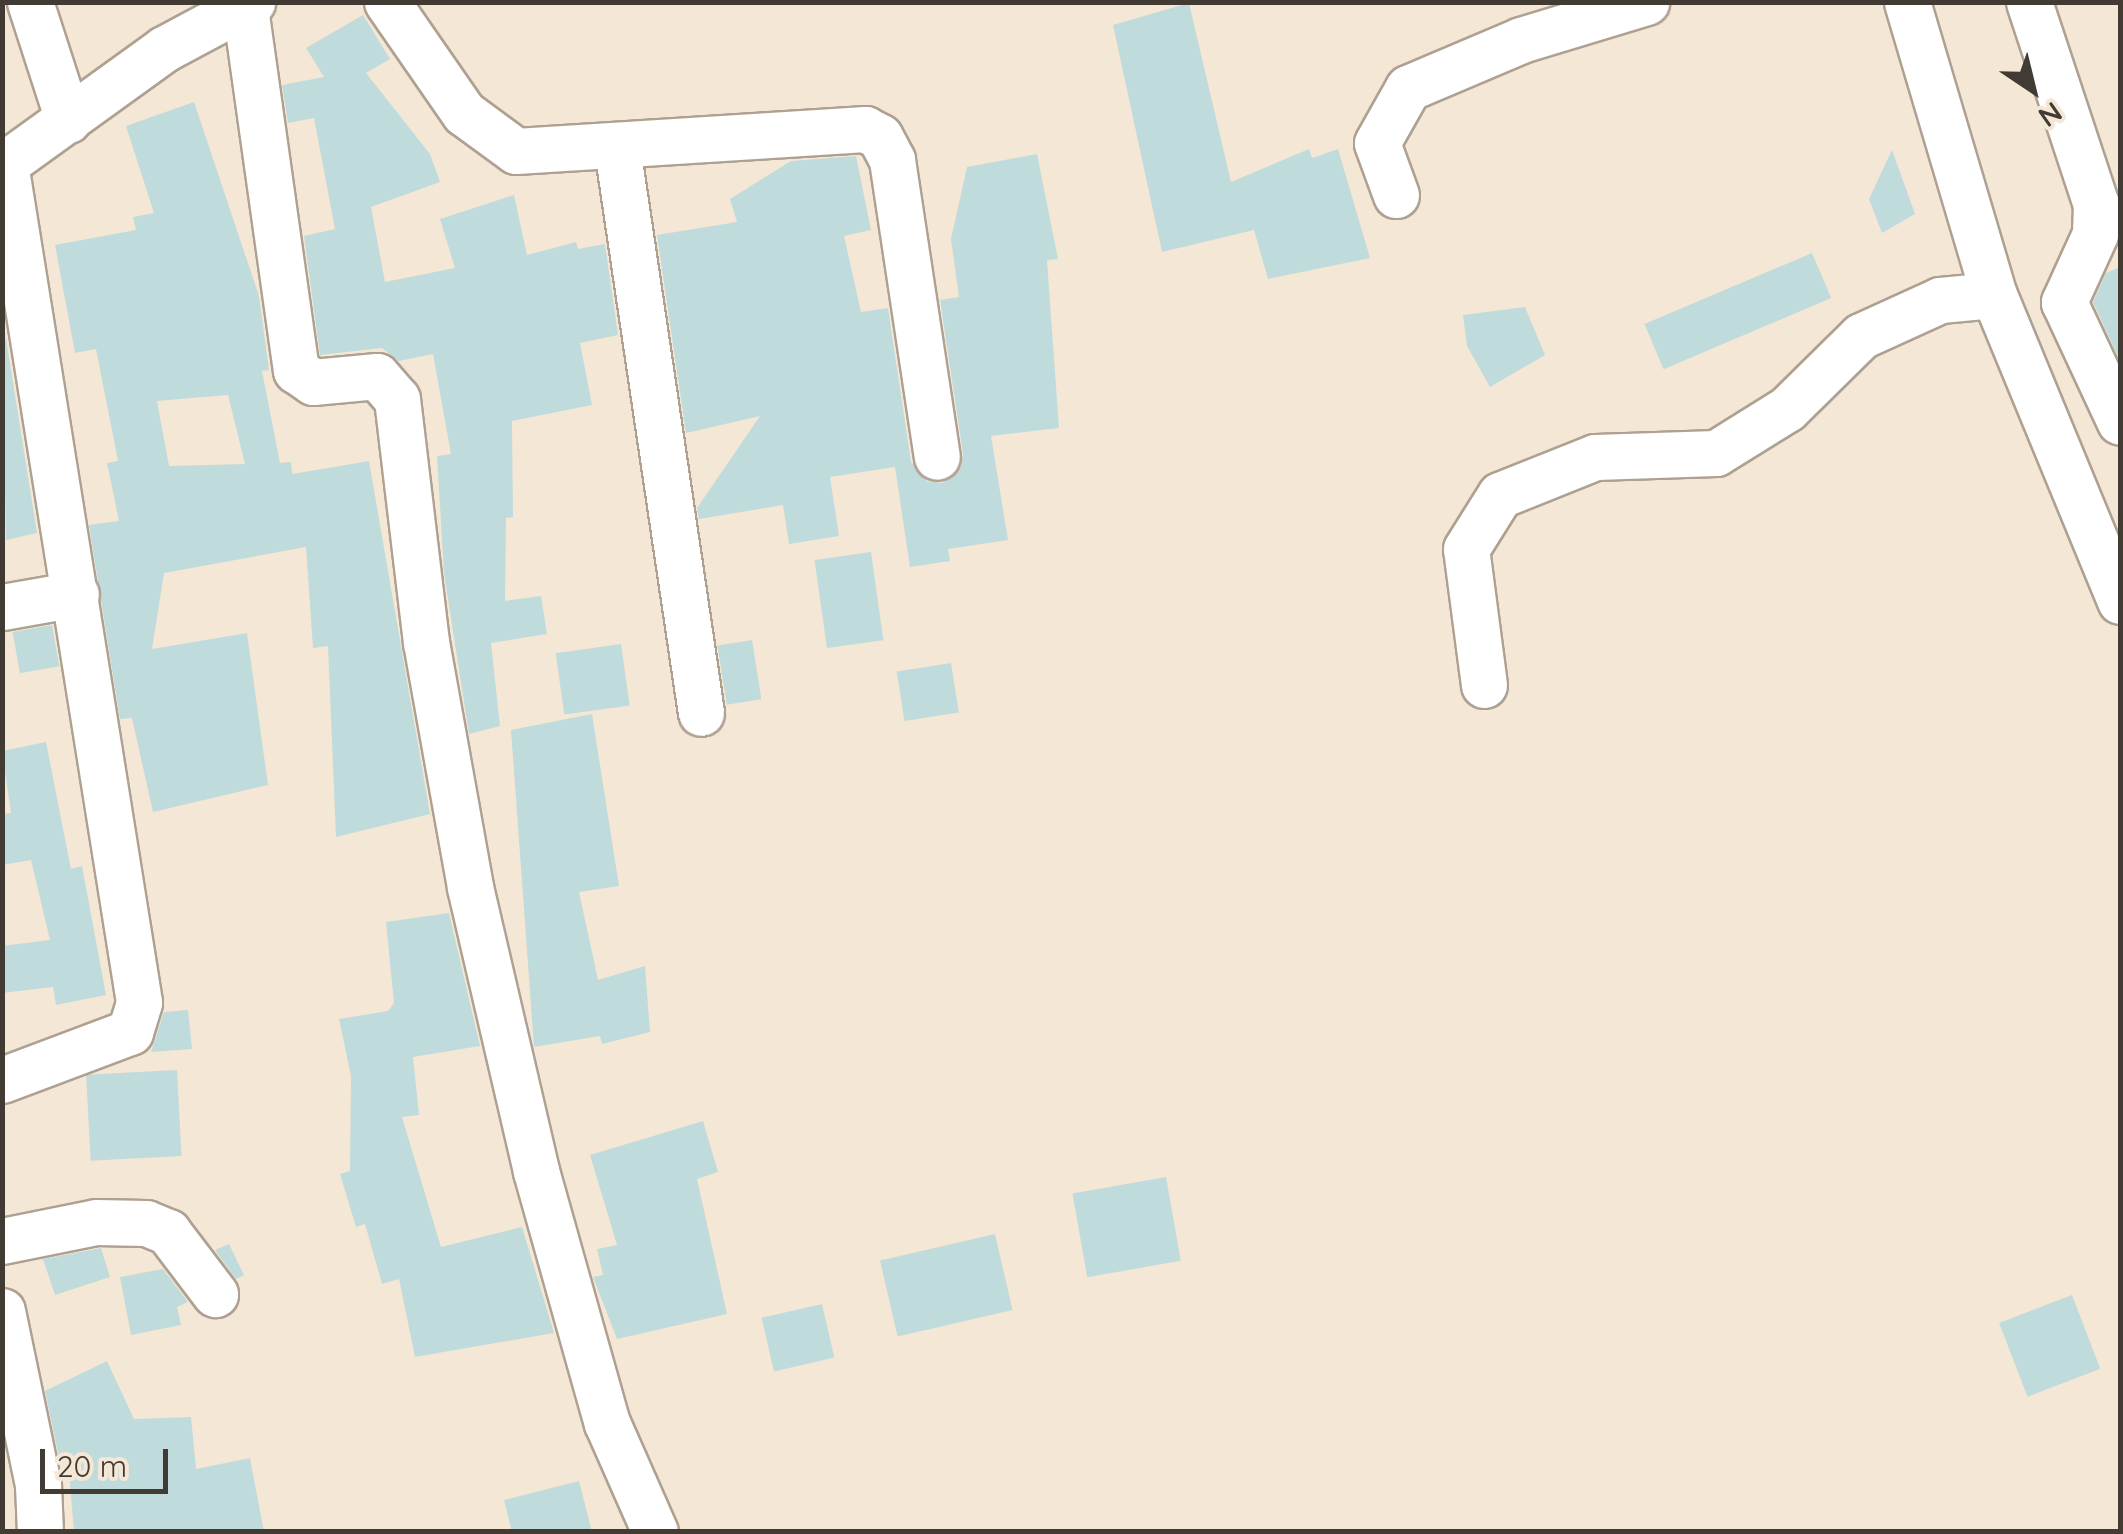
<!DOCTYPE html>
<html>
<head>
<meta charset="utf-8">
<style>
	body { margin:0 }
	#map { position:relative; width:2123px; height:1534px; overflow:hidden; background:#f5e7d5; font-family:Quicksand,sans-serif }
	div>[style] { position:absolute }
	.building>* { inset:0; background:#c0dbdb; transform-origin:0 0 }
	.roads { filter:drop-shadow(2px 0 #afa191) drop-shadow(-2px 0 #afa191) drop-shadow(0 2px #afa191) drop-shadow(0 -2px #afa191) }
	.minor>* { height:45px; margin:-22.5px; padding:0 22.5px; transform-origin:22.5px; border-radius:22.5px; background:#fff }
	span { translate:-50% -50%; white-space:nowrap; text-align:center; line-height:1.15; -webkit-text-stroke:8px #f5e7d5; paint-order:stroke }
	.frame { position:absolute; inset:0; border:5px solid #413b34; pointer-events:none }
	.north { position:absolute; left:1983px; top:40px; width:100px; height:100px; -webkit-text-stroke:8px #f5e7d5; paint-order:stroke; rotate:145deg; font-size:28px; font-weight:700; line-height:40px; text-align:center; color:#413b34 }
	.north::after { content:''; display:block; margin:auto; width:35px; height:45px; background:#413b34; clip-path:polygon(50% 0,100% 100%,50% 72%,0 100%) }
	.scale { position:absolute; left:40px; top:1449px; width:128px; height:45px; box-sizing:border-box; border:5px solid #413b34; border-top:0; padding-left:12px; font-size:30px; line-height:35px; white-space:nowrap; color:#413b34; -webkit-text-stroke:8px #f5e7d5; paint-order:stroke }
</style>
</head>
<body>
<div id="map">
	<div class="building">
		<div style="clip-path:polygon(1189px 3px,1231px 182px,1309px 149px,1312px 158px,1338px 149px,1370px 258px,1268px 279px,1254px 230px,1162px 252px,1113px 25px)"></div>
		<div style="clip-path:polygon(363px 15px,390px 59px,366px 73px,430px 154px,440px 182px,371px 207px,385px 282px,455px 268px,440px 219px,514px 195px,527px 255px,576px 242px,578px 249px,605px 244px,618px 335px,580px 343px,592px 405px,512px 421px,513px 517px,506px 518px,505px 601px,541px 596px,547px 634px,491px 643px,500px 726px,469px 734px,444px 573px,437px 456px,451px 454px,433px 354px,399px 361px,382px 348px,320px 355px,304px 236px,335px 229px,314px 118px,288px 123px,282px 85px,324px 77px,306px 48px)"></div>
		<div style="clip-path:polygon(evenodd,194px 102px,259px 296px,269px 370px,262px 371px,280px 463px,291px 462px,292px 474px,369px 461px,430px 814px,336px 837px,328px 646px,313px 648px,306px 547px,164px 573px,152px 649px,247px 633px,268px 785px,153px 812px,132px 718px,120px 719px,89px 525px,119px 521px,107px 463px,118px 461px,96px 349px,75px 353px,55px 245px,136px 230px,133px 217px,154px 213px,126px 126px,194px 102px,228px 395px,245px 464px,169px 466px,157px 401px,228px 395px)"></div>
		<div style="clip-path:polygon(1892px 150px,1915px 214px,1882px 233px,1869px 199px)"></div>
		<div style="clip-path:polygon(1037px 154px,1058px 259px,1047px 260px,1059px 428px,991px 436px,1008px 540px,948px 549px,950px 561px,910px 567px,895px 467px,830px 477px,839px 536px,789px 544px,783px 505px,699px 519px,697px 508px,760px 416px,686px 433px,657px 235px,737px 222px,730px 199px,791px 161px,856px 156px,871px 230px,844px 236px,861px 312px,888px 308px,911px 462px,927px 481px,942px 483px,961px 467px,963px 454px,940px 300px,959px 297px,951px 239px,967px 167px)"></div>
		<div style="left:1812px;top:253px;width:49px;height:182px;rotate:67deg"></div>
		<div style="clip-path:polygon(2120px 267px,2120px 361px,2093px 302px,2106px 273px)"></div>
		<div style="clip-path:polygon(1525px 307px,1545px 355px,1490px 387px,1467px 346px,1463px 315px)"></div>
		<div style="clip-path:polygon(6px 339px,37px 533px,6px 540px,2px 340px)"></div>
		<div style="left:871px;top:552px;width:89px;height:57px;rotate:82deg"></div>
		<div style="left:52px;top:625px;width:42px;height:40px;rotate:80deg"></div>
		<div style="left:752px;top:640px;width:60px;height:35px;rotate:81deg"></div>
		<div style="left:621px;top:644px;width:62px;height:66px;rotate:82deg"></div>
		<div style="left:951px;top:663px;width:50px;height:55px;rotate:81deg"></div>
		<div style="clip-path:polygon(592px 714px,619px 886px,579px 892px,598px 980px,645px 966px,650px 1032px,602px 1044px,600px 1036px,534px 1047px,511px 730px)"></div>
		<div style="clip-path:polygon(46px 742px,71px 869px,82px 866px,106px 995px,56px 1005px,53px 987px,2px 993px,2px 946px,50px 940px,31px 860px,2px 865px,2px 814px,11px 813px,2px 751px)"></div>
		<div style="clip-path:polygon(449px 913px,480px 1046px,413px 1057px,419px 1115px,402px 1117px,441px 1247px,522px 1227px,554px 1333px,415px 1357px,399px 1279px,382px 1284px,365px 1224px,356px 1227px,340px 1174px,350px 1171px,351px 1076px,339px 1019px,388px 1011px,394px 1003px,386px 922px)"></div>
		<div style="clip-path:polygon(188px 1010px,192px 1049px,151px 1052px,164px 1012px)"></div>
		<div style="left:177px;top:1070px;width:86px;height:91px;rotate:87deg"></div>
		<div style="clip-path:polygon(703px 1121px,718px 1172px,697px 1179px,727px 1314px,617px 1339px,593px 1277px,603px 1275px,597px 1249px,617px 1245px,590px 1155px)"></div>
		<div style="left:1166px;top:1177px;width:85px;height:95px;rotate:80deg"></div>
		<div style="left:995px;top:1234px;width:78px;height:118px;rotate:77deg"></div>
		<div style="clip-path:polygon(229px 1244px,244px 1275px,236px 1279px,215px 1250px)"></div>
		<div style="clip-path:polygon(101px 1248px,110px 1277px,55px 1295px,43px 1259px)"></div>
		<div style="clip-path:polygon(163px 1269px,188px 1302px,177px 1307px,181px 1325px,131px 1335px,120px 1277px)"></div>
		<div style="left:2072px;top:1295px;width:79px;height:78px;rotate:69deg"></div>
		<div style="left:822px;top:1304px;width:55px;height:62px;rotate:77deg"></div>
		<div style="clip-path:polygon(107px 1361px,134px 1419px,191px 1417px,196px 1469px,250px 1458px,264px 1532px,74px 1532px,68px 1458px,59px 1458px,45px 1391px)"></div>
		<div style="clip-path:polygon(579px 1481px,592px 1532px,512px 1532px,504px 1500px)"></div>
	</div>
	<div class="roads">
		<div class="minor">
			<div style="left:30px;top:2px;width:124px;rotate:72.1deg"></div>
			<div style="left:387px;top:2px;width:135px;rotate:55.3deg"></div>
			<div style="left:464px;top:113px;width:64px;rotate:36.2deg"></div>
			<div style="left:516px;top:151px;width:350px;rotate:-3.6deg"></div>
			<div style="left:865px;top:129px;width:17px;rotate:28deg"></div>
			<div style="left:880px;top:137px;width:26px;rotate:62deg"></div>
			<div style="left:892px;top:160px;width:300px;rotate:81.4deg"></div>
			<div style="left:1907px;top:2px;width:306px;rotate:73.5deg"></div>
			<div style="left:1994px;top:295px;width:331px;rotate:67.6deg"></div>
			<div style="left:2029px;top:2px;width:213px;rotate:71.7deg"></div>
			<div style="left:2096px;top:204px;width:30px;rotate:92deg"></div>
			<div style="left:2095px;top:234px;width:75px;rotate:114.5deg"></div>
			<div style="left:2064px;top:302px;width:132px;rotate:65deg"></div>
			<div style="left:245px;top:8px;width:366px;rotate:82deg"></div>
			<div style="left:296px;top:370px;width:21px;rotate:35deg"></div>
			<div style="left:313px;top:382px;width:64px;rotate:-5.4deg"></div>
			<div style="left:377px;top:376px;width:30px;rotate:49deg"></div>
			<div style="left:397px;top:399px;width:245px;rotate:83.2deg"></div>
			<div style="left:426px;top:642px;width:249px;rotate:79.8deg"></div>
			<div style="left:470px;top:887px;width:292px;rotate:76.9deg"></div>
			<div style="left:536px;top:1171px;width:262px;rotate:74.3deg"></div>
			<div style="left:607px;top:1423px;width:119px;rotate:66.2deg"></div>
			<div style="left:617px;top:148px;width:571px;rotate:81.54deg"></div>
			<div style="left:2px;top:166px;width:200px;rotate:-35.8deg"></div>
			<div style="left:164px;top:49px;width:100px;rotate:-28.1deg"></div>
			<div style="left:1396px;top:195px;width:55px;rotate:-110.1deg"></div>
			<div style="left:1377px;top:143px;width:63px;rotate:-60.6deg"></div>
			<div style="left:1408px;top:88px;width:123px;rotate:-23deg"></div>
			<div style="left:1521px;top:40px;width:131px;rotate:-16.9deg"></div>
			<div style="left:2px;top:607px;width:75px;rotate:-10deg"></div>
			<div style="left:1484px;top:685px;width:137px;rotate:-97.5deg"></div>
			<div style="left:1466px;top:549px;width:64px;rotate:-57.8deg"></div>
			<div style="left:1500px;top:495px;width:102px;rotate:-21.8deg"></div>
			<div style="left:1595px;top:457px;width:121px;rotate:-1.9deg"></div>
			<div style="left:1716px;top:453px;width:84px;rotate:-31.8deg"></div>
			<div style="left:1787px;top:409px;width:104px;rotate:-44.6deg"></div>
			<div style="left:1861px;top:336px;width:87px;rotate:-24.5deg"></div>
			<div style="left:1940px;top:300px;width:54px;rotate:-5.3deg"></div>
			<div style="left:2px;top:1080px;width:137px;rotate:-20.6deg"></div>
			<div style="left:130px;top:1032px;width:31px;rotate:-73deg"></div>
			<div style="left:139px;top:1002px;width:849px;rotate:-99.08deg"></div>
			<div style="left:2px;top:1241px;width:96px;rotate:-11.4deg"></div>
			<div style="left:96px;top:1222px;width:50px;rotate:1.1deg"></div>
			<div style="left:146px;top:1223px;width:24px;rotate:22deg"></div>
			<div style="left:168px;top:1232px;width:78px;rotate:52.8deg"></div>
			<div style="left:2px;top:1311px;width:178px;rotate:78.3deg"></div>
			<div style="left:38px;top:1485px;width:47px;rotate:87.6deg"></div>
		</div>
	</div>
	<div class="frame"></div>
	<div class="north">N</div>
	<div class="scale">20 m</div>
</div>
</body>
</html>
